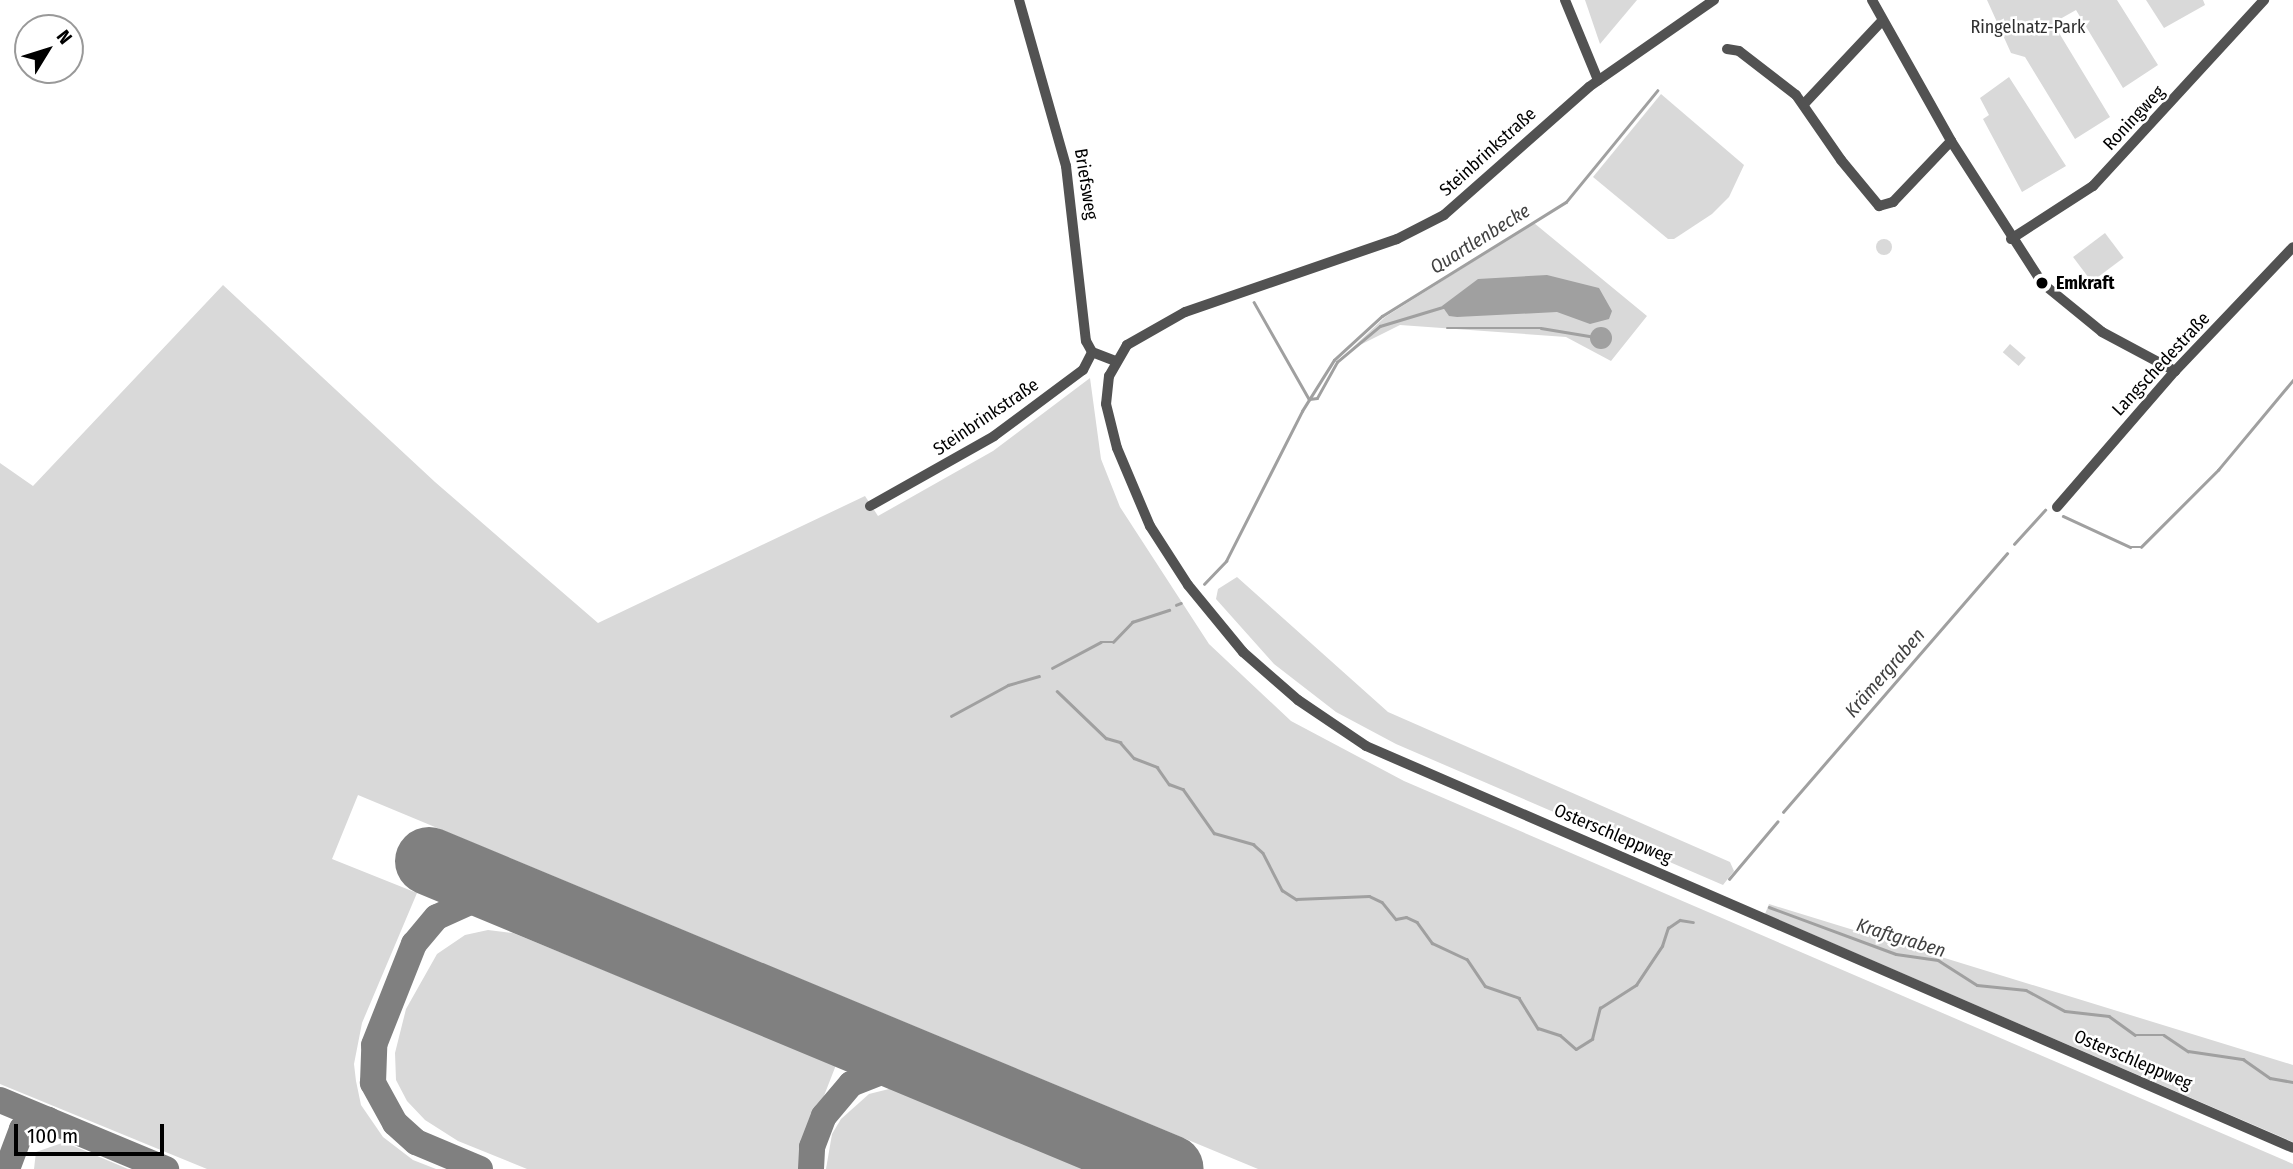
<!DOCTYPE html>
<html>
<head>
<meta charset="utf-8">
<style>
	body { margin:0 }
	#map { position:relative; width:2293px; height:1169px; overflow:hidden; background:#fff; font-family:"Fira Sans Condensed",sans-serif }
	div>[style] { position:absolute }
	.green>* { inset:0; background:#d9d9d9; transform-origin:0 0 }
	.round { border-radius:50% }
	.water>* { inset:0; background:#a0a0a0 }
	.stream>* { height:2.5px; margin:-1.25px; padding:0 1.25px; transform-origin:1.25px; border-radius:1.25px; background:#a0a0a0 }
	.taxiway>* { height:26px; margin:-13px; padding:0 13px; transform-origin:13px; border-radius:13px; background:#808080 }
	.runway>* { height:68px; margin:-34px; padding:0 34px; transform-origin:34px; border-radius:34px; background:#808080 }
	.minor>* { height:10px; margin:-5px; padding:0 5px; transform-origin:5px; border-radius:5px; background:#525252 }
	.dots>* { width:19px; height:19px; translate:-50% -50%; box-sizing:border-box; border:4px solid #fff; border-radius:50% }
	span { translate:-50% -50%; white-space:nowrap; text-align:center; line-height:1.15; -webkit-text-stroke:5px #fff; paint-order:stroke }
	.park-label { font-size:18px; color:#303030 }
	.street-label { font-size:18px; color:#000 }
	.poi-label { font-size:18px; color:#000; font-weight:700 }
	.left { translate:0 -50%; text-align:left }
	.water-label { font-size:19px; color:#414141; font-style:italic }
	.north { position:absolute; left:14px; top:14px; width:70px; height:70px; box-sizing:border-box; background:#fff; border:2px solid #999; border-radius:50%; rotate:52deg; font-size:19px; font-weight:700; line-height:28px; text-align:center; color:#000 }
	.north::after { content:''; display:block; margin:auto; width:24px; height:32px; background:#000; clip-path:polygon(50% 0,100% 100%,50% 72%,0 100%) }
	.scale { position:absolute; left:14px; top:1124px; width:150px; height:32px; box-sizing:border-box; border:4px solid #000; border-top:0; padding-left:9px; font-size:21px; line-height:24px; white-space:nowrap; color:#000; -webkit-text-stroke:5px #fff; paint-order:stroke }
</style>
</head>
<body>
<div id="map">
	<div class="green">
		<div style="clip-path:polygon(1585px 0,1637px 0,1600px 44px)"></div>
		<div style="clip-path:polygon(1987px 0,2117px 0,2158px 65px,2123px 88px,2076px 10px,2053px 23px,2110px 117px,2075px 139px,2025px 57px,2011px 53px)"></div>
		<div style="clip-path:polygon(2146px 0,2203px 0,2205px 5px,2164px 28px)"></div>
		<div style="clip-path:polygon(2009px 77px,2066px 166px,2022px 192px,1983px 119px,1989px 115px,1980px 98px)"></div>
		<div style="clip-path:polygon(1661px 94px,1744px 165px,1729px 197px,1712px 214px,1674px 239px,1668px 239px,1593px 177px)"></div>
		<div style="clip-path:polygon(1534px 223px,1647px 316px,1611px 361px,1566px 337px,1400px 325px,1350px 350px,1385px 317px)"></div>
		<div style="left:2105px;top:233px;width:31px;height:40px;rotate:53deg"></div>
		<div class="round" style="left:1876px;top:239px;width:16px;height:16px"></div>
		<div style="clip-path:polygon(223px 285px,435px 482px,598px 623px,865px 496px,878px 516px,993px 451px,1090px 378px,1101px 459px,1120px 507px,1209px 644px,1291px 721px,1404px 781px,2293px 1164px,2293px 1169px,1258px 1169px,358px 795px,332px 859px,417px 893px,362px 1023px,354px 1064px,356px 1081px,361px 1105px,383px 1137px,413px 1160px,436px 1169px,207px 1169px,0 1084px,0 463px,33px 486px)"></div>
		<div style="left:2010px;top:344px;width:21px;height:11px;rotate:41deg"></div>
		<div style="clip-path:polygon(1237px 577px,1388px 712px,1730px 862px,1734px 871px,1723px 885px,1396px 744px,1336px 712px,1274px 664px,1216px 599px,1218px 589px)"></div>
		<div style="clip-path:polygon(1769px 904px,2293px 1065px,2293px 1142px,1765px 914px)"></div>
		<div style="clip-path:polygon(488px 930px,513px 933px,836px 1065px,806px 1142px,803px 1169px,527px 1169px,458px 1141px,425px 1120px,407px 1101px,396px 1080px,395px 1053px,406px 1009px,437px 954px,465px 935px)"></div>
		<div style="clip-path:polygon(893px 1088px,1087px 1169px,826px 1169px,832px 1134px,841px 1119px,869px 1094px)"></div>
		<div style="clip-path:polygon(62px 1143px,69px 1144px,128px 1169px,34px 1169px,36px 1152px)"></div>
	</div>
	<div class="water">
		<div style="clip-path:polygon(1547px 275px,1599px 288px,1612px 311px,1609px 319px,1590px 324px,1557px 312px,1457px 317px,1449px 316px,1442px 306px,1478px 279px)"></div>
		<div class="round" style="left:1590px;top:327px;width:22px;height:22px"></div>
	</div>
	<div class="stream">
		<div style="left:1254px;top:302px;width:112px;rotate:60.4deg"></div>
		<div style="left:1309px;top:399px;width:8px;rotate:-7deg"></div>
		<div style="left:1317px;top:398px;width:41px;rotate:-60.9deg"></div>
		<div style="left:1337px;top:362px;width:56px;rotate:-39.9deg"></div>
		<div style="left:1380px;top:326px;width:66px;rotate:-16.8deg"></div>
		<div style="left:1447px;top:328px;width:94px"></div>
		<div style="left:1541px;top:328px;width:50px;rotate:9.3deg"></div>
		<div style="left:2063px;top:516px;width:74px;rotate:24.8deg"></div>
		<div style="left:2130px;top:547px;width:11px"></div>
		<div style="left:2141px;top:547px;width:109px;rotate:-45deg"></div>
		<div style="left:2218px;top:470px;width:117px;rotate:-50.2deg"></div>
		<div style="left:2014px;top:544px;width:46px;rotate:-47.6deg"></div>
		<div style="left:1204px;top:584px;width:32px;rotate:-46deg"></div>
		<div style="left:1226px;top:561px;width:168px;rotate:-63.1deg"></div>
		<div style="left:1302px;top:411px;width:60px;rotate:-57.9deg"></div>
		<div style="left:1334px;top:360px;width:65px;rotate:-42.5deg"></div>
		<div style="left:1382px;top:316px;width:216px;rotate:-31.8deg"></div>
		<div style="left:1566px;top:202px;width:144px;rotate:-50.7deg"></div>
		<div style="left:1176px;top:605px;width:5px;rotate:-22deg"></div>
		<div style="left:1052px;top:668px;width:55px;rotate:-28deg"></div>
		<div style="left:1101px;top:642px;width:12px"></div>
		<div style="left:1113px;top:642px;width:28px;rotate:-46deg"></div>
		<div style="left:1132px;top:622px;width:39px;rotate:-18deg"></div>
		<div style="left:1057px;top:691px;width:68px;rotate:43.8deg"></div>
		<div style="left:1106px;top:738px;width:15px;rotate:16deg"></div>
		<div style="left:1120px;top:742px;width:21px;rotate:49deg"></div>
		<div style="left:1134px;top:758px;width:25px;rotate:21deg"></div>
		<div style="left:1157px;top:767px;width:21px;rotate:55deg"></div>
		<div style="left:1169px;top:784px;width:15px;rotate:20deg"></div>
		<div style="left:1183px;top:789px;width:54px;rotate:54.8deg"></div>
		<div style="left:1214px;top:833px;width:41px;rotate:15.8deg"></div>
		<div style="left:1253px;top:844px;width:13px;rotate:42deg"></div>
		<div style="left:1263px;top:853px;width:42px;rotate:62.8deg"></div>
		<div style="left:1282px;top:890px;width:17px;rotate:33deg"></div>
		<div style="left:1296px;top:899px;width:73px;rotate:-2.4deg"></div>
		<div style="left:1369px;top:896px;width:14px;rotate:25deg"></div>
		<div style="left:1382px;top:902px;width:22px;rotate:51deg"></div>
		<div style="left:1396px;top:919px;width:10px;rotate:-11deg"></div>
		<div style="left:1406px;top:917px;width:12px;rotate:24deg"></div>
		<div style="left:1417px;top:922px;width:26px;rotate:54deg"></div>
		<div style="left:1432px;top:943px;width:38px;rotate:25deg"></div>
		<div style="left:1467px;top:959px;width:32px;rotate:56deg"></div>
		<div style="left:1485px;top:986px;width:36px;rotate:19deg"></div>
		<div style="left:1519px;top:998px;width:36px;rotate:58deg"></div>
		<div style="left:1538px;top:1028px;width:23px;rotate:18deg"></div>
		<div style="left:1560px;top:1035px;width:21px;rotate:41deg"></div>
		<div style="left:1576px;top:1049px;width:19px;rotate:-32deg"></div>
		<div style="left:1592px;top:1039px;width:32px;rotate:-76deg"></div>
		<div style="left:1600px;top:1008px;width:43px;rotate:-32.6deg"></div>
		<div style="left:1636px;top:985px;width:47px;rotate:-56.3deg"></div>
		<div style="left:1662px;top:946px;width:19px;rotate:-72deg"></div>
		<div style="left:1668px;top:928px;width:14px;rotate:-34deg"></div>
		<div style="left:1680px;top:920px;width:13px;rotate:9deg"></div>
		<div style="left:951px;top:716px;width:65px;rotate:-28.5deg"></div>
		<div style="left:1008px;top:685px;width:32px;rotate:-16deg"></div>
		<div style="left:1783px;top:812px;width:342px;rotate:-49.1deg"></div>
		<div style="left:1729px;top:879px;width:75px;rotate:-49.9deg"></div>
		<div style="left:1769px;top:907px;width:135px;rotate:20.3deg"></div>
		<div style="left:1896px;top:954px;width:42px;rotate:8.1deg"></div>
		<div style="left:1938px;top:960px;width:46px;rotate:32.7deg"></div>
		<div style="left:1977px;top:985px;width:49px;rotate:5.8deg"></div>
		<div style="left:2026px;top:990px;width:44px;rotate:28.3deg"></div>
		<div style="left:2065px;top:1011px;width:44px;rotate:6.5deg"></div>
		<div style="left:2109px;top:1016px;width:32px;rotate:36deg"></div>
		<div style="left:2135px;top:1035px;width:29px"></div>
		<div style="left:2164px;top:1035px;width:29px;rotate:34deg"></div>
		<div style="left:2188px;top:1051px;width:56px;rotate:8.3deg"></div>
		<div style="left:2243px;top:1059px;width:33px;rotate:35deg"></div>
		<div style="left:2270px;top:1078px;width:23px;rotate:10deg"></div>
	</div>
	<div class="taxiway">
		<div style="left:0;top:1100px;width:180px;rotate:22.6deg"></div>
		<div style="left:7px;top:1169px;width:43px;rotate:-69.4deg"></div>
		<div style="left:22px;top:1129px;width:28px;rotate:-19deg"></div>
		<div style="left:480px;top:1169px;width:69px;rotate:-157.1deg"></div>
		<div style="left:416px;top:1142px;width:28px;rotate:-138deg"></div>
		<div style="left:395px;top:1123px;width:46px;rotate:-118.8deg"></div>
		<div style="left:373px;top:1083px;width:38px;rotate:-88deg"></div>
		<div style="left:374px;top:1045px;width:109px;rotate:-68.4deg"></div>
		<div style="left:414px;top:944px;width:35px;rotate:-50deg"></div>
		<div style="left:437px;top:917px;width:48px;rotate:-24.4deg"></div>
		<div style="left:481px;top:897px;width:49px;rotate:8.1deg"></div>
		<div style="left:811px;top:1169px;width:22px;rotate:-87deg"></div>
		<div style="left:812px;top:1147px;width:33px;rotate:-69deg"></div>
		<div style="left:824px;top:1116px;width:42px;rotate:-49.8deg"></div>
		<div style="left:851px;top:1084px;width:41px;rotate:-21.5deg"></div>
		<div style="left:889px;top:1069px;width:44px;rotate:1.3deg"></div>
	</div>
	<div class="runway">
		<div style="left:429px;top:861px;width:802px;rotate:22.57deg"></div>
	</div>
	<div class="minor">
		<div style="left:1019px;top:0;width:173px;rotate:74.2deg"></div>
		<div style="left:1066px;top:166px;width:176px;rotate:83.5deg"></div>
		<div style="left:1086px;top:341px;width:13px;rotate:61deg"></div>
		<div style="left:1092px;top:352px;width:25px;rotate:21deg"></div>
		<div style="left:1565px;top:0;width:87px;rotate:67.6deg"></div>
		<div style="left:1714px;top:0;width:152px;rotate:145.2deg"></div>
		<div style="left:1589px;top:87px;width:193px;rotate:138.6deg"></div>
		<div style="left:1444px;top:215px;width:53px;rotate:152.9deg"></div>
		<div style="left:1397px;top:239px;width:224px;rotate:161deg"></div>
		<div style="left:1185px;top:312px;width:67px;rotate:150.4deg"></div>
		<div style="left:1127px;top:345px;width:36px;rotate:120deg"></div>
		<div style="left:1109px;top:376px;width:28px;rotate:96deg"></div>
		<div style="left:1106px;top:404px;width:45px;rotate:76deg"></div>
		<div style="left:1117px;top:448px;width:85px;rotate:67.1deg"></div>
		<div style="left:1150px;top:526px;width:70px;rotate:57.2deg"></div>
		<div style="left:1188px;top:585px;width:87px;rotate:50.6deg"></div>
		<div style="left:1243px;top:652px;width:73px;rotate:41.1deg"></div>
		<div style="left:1298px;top:700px;width:82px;rotate:34.1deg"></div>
		<div style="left:1366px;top:746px;width:1010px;rotate:23.44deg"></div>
		<div style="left:1872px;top:0;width:162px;rotate:60.7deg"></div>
		<div style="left:1951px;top:141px;width:169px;rotate:57.3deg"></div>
		<div style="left:2042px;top:283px;width:77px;rotate:39.2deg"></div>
		<div style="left:2102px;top:332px;width:83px;rotate:28.1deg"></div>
		<div style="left:1727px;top:49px;width:12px;rotate:9deg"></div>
		<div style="left:1739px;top:51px;width:72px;rotate:37.7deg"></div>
		<div style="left:1796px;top:95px;width:79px;rotate:55.3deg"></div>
		<div style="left:1841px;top:160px;width:60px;rotate:50.4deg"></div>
		<div style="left:1879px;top:206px;width:15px;rotate:-16deg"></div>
		<div style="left:1893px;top:202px;width:84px;rotate:-46.4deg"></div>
		<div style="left:1804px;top:104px;width:114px;rotate:-46.8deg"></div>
		<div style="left:2011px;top:239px;width:98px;rotate:-32.9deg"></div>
		<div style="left:2093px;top:186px;width:253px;rotate:-47.4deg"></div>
		<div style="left:870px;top:506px;width:142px;rotate:-29.4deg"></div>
		<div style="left:994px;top:436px;width:111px;rotate:-36.6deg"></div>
		<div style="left:1083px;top:370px;width:20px;rotate:-63deg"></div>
		<div style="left:2057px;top:507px;width:180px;rotate:-49.1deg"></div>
		<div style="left:2175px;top:371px;width:171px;rotate:-46.4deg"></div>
	</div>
	<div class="dots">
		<div style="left:2042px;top:283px;background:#000"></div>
	</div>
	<div class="park-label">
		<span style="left:2028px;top:27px">Ringelnatz-Park</span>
	</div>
	<div class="street-label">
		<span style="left:2134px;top:118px;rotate:-47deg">Roningweg</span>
		<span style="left:1488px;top:152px;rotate:-42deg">Steinbrinkstraße</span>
		<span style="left:1086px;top:184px;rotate:81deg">Briefsweg</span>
		<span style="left:2161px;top:364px;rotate:-47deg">Langschedestraße</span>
		<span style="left:986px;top:417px;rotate:-34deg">Steinbrinkstraße</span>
		<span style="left:1613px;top:834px;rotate:23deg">Osterschleppweg</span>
		<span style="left:2133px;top:1060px;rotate:23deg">Osterschleppweg</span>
	</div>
	<div class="poi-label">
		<span class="left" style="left:2056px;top:283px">Emkraft</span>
	</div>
	<div class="water-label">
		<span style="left:1480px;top:239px;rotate:-32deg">Quartlenbecke</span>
		<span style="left:1885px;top:673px;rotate:-49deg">Krämergraben</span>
		<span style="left:1901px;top:938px;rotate:17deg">Kraftgraben</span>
	</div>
	<div class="north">N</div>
	<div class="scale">100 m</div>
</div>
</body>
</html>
